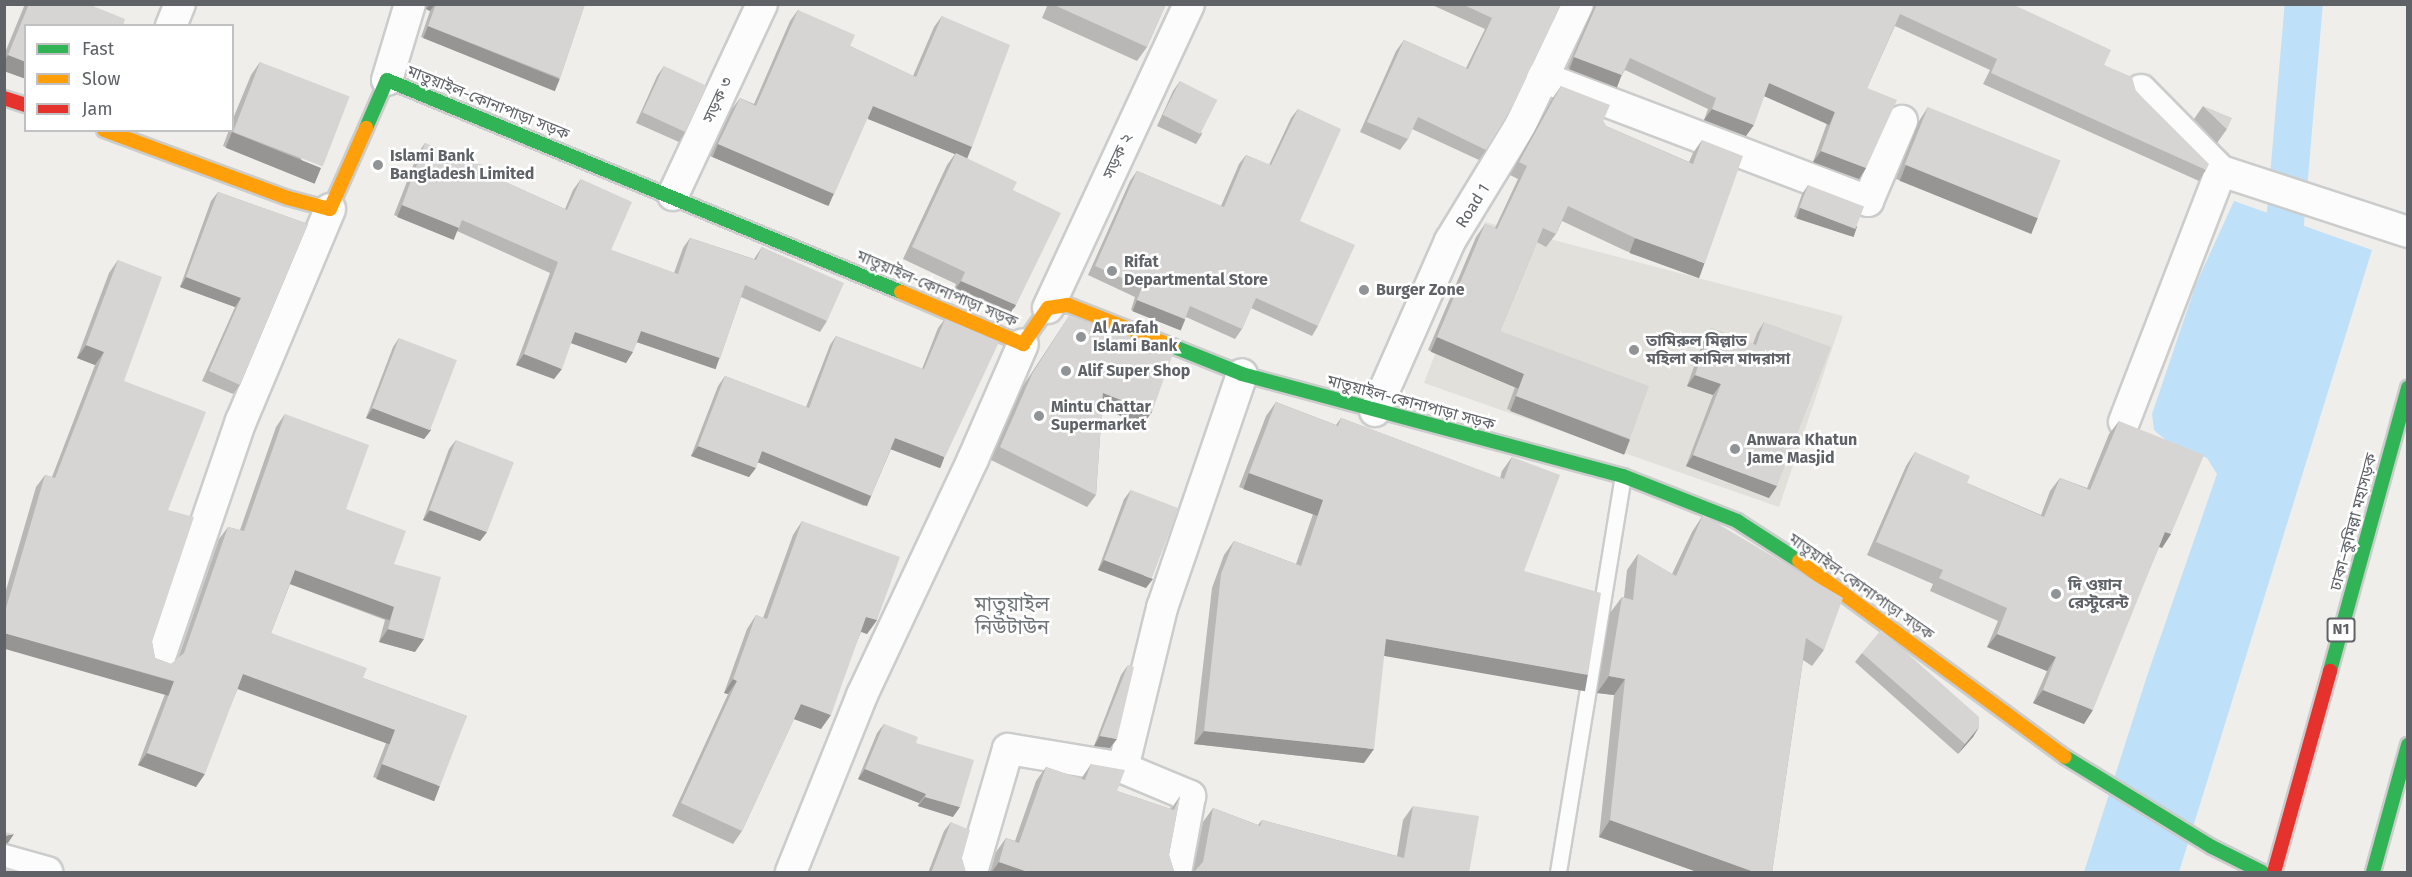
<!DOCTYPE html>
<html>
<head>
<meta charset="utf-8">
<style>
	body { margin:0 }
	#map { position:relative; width:2412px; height:877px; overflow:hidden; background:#efeeea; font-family:"Fira Sans","Noto Sans Bengali",sans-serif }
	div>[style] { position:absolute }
	.education>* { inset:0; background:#e2e0da }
	.water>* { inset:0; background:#bfe0f9 }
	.canal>* { height:38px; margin:-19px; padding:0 19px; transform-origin:19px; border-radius:19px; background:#bfe0f9 }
	.roads { filter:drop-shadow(2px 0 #cbcccc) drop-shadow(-2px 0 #cbcccc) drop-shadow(0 2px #cbcccc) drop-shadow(0 -2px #cbcccc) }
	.lane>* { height:15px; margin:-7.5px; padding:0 7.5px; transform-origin:7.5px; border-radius:7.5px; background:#fdfcfc }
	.street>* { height:30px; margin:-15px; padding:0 15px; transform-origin:15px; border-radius:15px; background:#fdfcfc }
	.fast>* { height:14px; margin:-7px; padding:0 7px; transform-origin:7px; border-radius:7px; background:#30b455 }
	.slow>* { height:14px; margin:-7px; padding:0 7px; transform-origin:7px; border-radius:7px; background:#ff9f0a }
	.jam>* { height:14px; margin:-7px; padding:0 7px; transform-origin:7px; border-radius:7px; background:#e5322d }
	.wall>* { inset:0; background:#b8b7b5 }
	.shaded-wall>* { inset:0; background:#969594; transform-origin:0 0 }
	.building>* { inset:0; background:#d6d5d3; transform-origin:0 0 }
	.dots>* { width:16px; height:16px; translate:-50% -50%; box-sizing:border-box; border:3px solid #fff; border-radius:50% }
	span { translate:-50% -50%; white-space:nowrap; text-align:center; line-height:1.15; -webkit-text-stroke:5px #fff; paint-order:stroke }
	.shield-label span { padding:2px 4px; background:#fff; border:2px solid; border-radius:4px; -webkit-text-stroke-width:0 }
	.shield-label { font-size:15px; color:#5f6368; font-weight:700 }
	.street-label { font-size:16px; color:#5f6368 }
	.poi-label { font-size:16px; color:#5f6368; font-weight:700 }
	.left { translate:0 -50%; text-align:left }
	.quarter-label { font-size:20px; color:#70757a }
	.frame { position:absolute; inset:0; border:6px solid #5f6368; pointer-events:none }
	.legend { position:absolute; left:24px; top:24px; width:210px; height:108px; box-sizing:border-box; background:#fff; border:2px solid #bfc1c3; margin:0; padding:8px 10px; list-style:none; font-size:18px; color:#5f6368 }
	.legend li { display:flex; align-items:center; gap:12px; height:30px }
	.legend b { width:30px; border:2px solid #bfc1c3 }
</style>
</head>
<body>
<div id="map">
	<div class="education">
		<div style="clip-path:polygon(1485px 222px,1843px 316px,1779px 507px,1424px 383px)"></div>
	</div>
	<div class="water">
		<div style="clip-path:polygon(2234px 201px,2372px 250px,2179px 872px,2084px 872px,2147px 676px,2217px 474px,2207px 458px,2167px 441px,2154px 430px,2152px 414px,2196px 284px)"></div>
	</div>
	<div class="canal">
		<div style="left:2281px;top:270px;width:267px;rotate:-85.1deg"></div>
	</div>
	<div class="roads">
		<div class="lane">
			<div style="left:1558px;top:872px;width:401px;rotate:-80.7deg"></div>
		</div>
		<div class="street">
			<div style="left:171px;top:26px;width:24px;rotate:-68deg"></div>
			<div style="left:1542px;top:77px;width:349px;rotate:20.8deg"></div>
			<div style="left:1868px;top:201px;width:87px;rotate:-67deg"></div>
			<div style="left:387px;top:80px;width:79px;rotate:-73.2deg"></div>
			<div style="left:2141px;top:90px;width:114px;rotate:45.4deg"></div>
			<div style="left:2221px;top:171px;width:197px;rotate:18.1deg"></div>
			<div style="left:673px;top:195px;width:211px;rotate:-65deg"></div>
			<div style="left:1048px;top:308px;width:335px;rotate:-65.1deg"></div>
			<div style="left:1375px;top:411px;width:186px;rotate:-66.2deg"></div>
			<div style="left:1450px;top:241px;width:137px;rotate:-58.7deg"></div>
			<div style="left:1521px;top:124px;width:133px;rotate:-64.6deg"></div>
			<div style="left:2124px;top:422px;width:269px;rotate:-68.9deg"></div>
			<div style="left:159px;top:660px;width:253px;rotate:-71.1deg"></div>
			<div style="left:241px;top:421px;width:230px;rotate:-67.2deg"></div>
			<div style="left:1123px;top:768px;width:73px;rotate:22.7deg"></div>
			<div style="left:1190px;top:796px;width:77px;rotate:100.4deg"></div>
			<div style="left:4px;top:860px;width:45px;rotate:15.6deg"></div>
			<div style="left:791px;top:872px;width:191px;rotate:-68.1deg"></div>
			<div style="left:862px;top:695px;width:261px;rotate:-64.8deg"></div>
			<div style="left:973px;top:459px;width:125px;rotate:-66.5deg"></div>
			<div style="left:972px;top:872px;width:128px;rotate:-73.7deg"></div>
			<div style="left:1008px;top:749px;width:117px;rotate:9.4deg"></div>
			<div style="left:1123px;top:768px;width:165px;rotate:-76.3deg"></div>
			<div style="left:1162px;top:608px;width:247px;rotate:-71.1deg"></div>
		</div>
		<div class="fast">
			<div style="left:366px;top:128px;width:52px;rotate:-66.4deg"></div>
			<div style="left:387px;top:80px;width:556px;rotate:22.41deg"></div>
			<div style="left:1172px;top:346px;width:75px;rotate:21.8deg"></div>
			<div style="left:1242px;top:374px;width:394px;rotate:15deg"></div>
			<div style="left:1623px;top:476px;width:123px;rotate:21.5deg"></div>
			<div style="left:1737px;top:521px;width:74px;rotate:32.8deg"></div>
			<div style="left:2330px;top:671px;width:294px;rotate:-74.6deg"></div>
			<div style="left:2065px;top:757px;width:172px;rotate:31.5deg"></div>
			<div style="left:2212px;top:847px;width:56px;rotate:26.6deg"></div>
			<div style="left:2373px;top:872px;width:132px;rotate:-74.6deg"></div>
		</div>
		<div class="slow">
			<div style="left:104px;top:130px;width:196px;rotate:20.3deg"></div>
			<div style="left:288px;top:198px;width:43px;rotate:14.7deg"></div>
			<div style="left:330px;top:209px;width:89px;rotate:-66deg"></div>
			<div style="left:901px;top:292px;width:133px;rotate:23.1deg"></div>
			<div style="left:1023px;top:344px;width:44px;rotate:-55.2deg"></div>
			<div style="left:1048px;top:308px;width:20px;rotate:-9deg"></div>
			<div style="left:1068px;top:305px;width:112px;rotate:21.5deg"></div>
			<div style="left:1799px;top:561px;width:330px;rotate:36.4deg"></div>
		</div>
		<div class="jam">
			<div style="left:4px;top:98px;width:23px;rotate:18deg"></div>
			<div style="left:2274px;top:872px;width:209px;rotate:-74.4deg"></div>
		</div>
	</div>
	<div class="wall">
		<div style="clip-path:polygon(25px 4px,88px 4px,26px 79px,4px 71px,4px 55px)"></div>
		<div style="clip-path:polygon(425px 4px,585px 4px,560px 78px,552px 89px,421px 37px,430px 11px,426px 9px)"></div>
		<div style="clip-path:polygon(1048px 4px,1166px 4px,1147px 47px,1137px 61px,1042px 18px)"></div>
		<div style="clip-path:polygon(1430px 4px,1561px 4px,1486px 150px,1479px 160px,1412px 129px,1408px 139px,1400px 150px,1360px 132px,1396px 51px,1404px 40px,1466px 68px,1485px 29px)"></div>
		<div style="clip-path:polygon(1595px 4px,2012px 4px,2104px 65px,2136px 91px,2206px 170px,2199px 181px,1983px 84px,1990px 70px,1895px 26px,1867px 88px,1866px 168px,1859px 179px,1813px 162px,1827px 123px,1764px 96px,1746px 136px,1704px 120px,1708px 109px,1625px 70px,1622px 75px,1615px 86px,1567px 68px)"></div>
		<div style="clip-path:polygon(798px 10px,850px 46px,913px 76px,934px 27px,942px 16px,972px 147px,965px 157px,1013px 190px,1016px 305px,1008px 317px,952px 294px,956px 284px,903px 259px,947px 165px,955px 154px,867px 118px,834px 194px,826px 205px,710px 156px,732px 109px,740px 98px,754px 104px,790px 21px)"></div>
		<div style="clip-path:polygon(260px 62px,311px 182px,223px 146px,229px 130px,232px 130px,232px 121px,251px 75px)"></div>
		<div style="clip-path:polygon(664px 66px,685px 132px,679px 142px,636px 123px,657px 76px)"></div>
		<div style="clip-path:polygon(1180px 81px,1202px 134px,1196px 144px,1157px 126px,1173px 91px)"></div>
		<div style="clip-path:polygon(1561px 86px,1603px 121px,1606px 126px,1689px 162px,1693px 153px,1702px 140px,1696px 276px,1626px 251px,1562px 221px,1556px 234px,1546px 247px,1537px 242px,1500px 331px,1630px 439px,1621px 452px,1507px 409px,1515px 387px,1428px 350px,1476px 237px,1485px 224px,1495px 228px,1518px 179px,1510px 175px,1552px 99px)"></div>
		<div style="clip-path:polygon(2203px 106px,2227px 129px,2217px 143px,2194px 119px)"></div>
		<div style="clip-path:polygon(1928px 107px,2038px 217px,2028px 231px,1896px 179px,1919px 121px)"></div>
		<div style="clip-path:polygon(1298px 109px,1300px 221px,1318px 326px,1312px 336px,1251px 308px,1242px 329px,1235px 339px,1186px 317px,1178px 329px,1131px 310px,1135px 297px,1088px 275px,1130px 181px,1137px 171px,1221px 206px,1239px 164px,1246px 155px,1269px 165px,1291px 118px)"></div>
		<div style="clip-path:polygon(425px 143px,481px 171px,565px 209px,573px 190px,581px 179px,611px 250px,674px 273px,683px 248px,690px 238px,754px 259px,762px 247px,827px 321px,820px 332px,741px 297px,720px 358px,713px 368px,637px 342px,626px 363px,571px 343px,554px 379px,516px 365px,550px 273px,457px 231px,452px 239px,394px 215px,418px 153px)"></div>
		<div style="clip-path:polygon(1808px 185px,1850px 236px,1794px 217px,1802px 194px)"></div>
		<div style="clip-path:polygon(218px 192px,308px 224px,240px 385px,233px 394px,202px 381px,235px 307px,180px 287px,211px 201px)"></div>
		<div style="clip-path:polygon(118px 260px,124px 381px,168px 510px,152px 642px,155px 658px,171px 664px,178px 659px,219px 539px,228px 527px,240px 530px,276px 427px,285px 414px,346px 509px,394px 564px,415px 652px,379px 642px,385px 620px,290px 584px,271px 633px,363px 678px,467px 716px,431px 799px,373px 777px,386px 743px,238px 688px,196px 787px,138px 765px,165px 694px,4px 648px,4px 597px,36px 487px,45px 475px,52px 477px,95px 365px,77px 358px,109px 273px)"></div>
		<div style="clip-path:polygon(1069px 316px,1152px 412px,1143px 424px,1102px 409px,1096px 495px,1087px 507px,991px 460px,1023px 386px)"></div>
		<div style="clip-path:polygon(945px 319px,939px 467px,891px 449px,871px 496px,864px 506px,758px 462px,749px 477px,691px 456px,718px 386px,725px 376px,806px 407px,830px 345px,836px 336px,922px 369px,938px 328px)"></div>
		<div style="clip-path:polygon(1764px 322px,1777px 486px,1769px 498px,1686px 466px,1713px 395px,1687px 386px,1704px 339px,1711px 328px,1753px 344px,1757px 333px)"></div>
		<div style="clip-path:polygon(399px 338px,431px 430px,424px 439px,366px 418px,393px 347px)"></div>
		<div style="clip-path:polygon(1276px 402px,1336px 425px,1341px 418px,1500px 478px,1502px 471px,1512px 457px,1524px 571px,1588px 675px,1578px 689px,1384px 654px,1364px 763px,1194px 744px,1212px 588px,1224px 555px,1234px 541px,1296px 564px,1313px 514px,1239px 487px,1266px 416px)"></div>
		<div style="clip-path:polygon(2119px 421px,2171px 534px,2162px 548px,2159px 547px,2084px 724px,2033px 703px,2047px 671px,1987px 647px,1998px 621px,1930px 591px,1933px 584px,1867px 555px,1906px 466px,1915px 452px,1967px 483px,2041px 515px,2050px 491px,2060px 478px,2087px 488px,2109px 434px)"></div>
		<div style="clip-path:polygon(456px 440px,487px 532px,480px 541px,423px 520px,449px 449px)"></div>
		<div style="clip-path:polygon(1131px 490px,1146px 588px,1098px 570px,1124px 499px)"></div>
		<div style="clip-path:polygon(1703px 515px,1824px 650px,1812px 666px,1803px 660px,1772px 873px,1700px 873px,1599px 837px,1614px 695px,1597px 693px,1610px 613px,1622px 597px,1624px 597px,1627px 570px,1638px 554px,1672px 574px,1692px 532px)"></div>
		<div style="clip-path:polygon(802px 521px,877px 620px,867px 634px,861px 632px,821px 729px,794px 719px,742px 831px,733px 844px,672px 816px,728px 694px,724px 693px,747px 629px,756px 615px,763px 618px,793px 535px)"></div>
		<div style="clip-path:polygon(1862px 653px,1979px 727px,1973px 737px,1958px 754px,1855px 662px)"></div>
		<div style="clip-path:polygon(1128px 665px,1110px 748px,1094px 746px,1121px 675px)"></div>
		<div style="clip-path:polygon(884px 724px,916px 743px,953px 817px,918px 806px,919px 803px,858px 779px,877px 733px)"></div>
		<div style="clip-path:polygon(1091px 764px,1117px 791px,1171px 809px,1180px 796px,1169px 855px,1174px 871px,1178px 873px,990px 873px,996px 852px,1006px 838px,1015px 841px,1036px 781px,1046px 767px,1081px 779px)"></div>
		<div style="clip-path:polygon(1413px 806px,1469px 873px,1193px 873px,1203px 822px,1213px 808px,1258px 825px,1262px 820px,1397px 856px,1403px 820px)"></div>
		<div style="clip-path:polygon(951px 822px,966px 873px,928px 873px,944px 831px)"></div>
	</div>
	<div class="shaded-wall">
		<div style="clip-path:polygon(430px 4px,435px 4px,430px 11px,426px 9px)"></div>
		<div style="left:428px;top:26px;width:142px;height:13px;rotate:22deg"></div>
		<div style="clip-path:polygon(8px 55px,26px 62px,26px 79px,4px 71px,4px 61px)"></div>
		<div style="left:1574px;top:57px;width:51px;height:13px;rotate:21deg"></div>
		<div style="left:1769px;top:83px;width:72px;height:14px;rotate:24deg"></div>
		<div style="left:873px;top:106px;width:107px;height:14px;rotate:22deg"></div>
		<div style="clip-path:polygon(1712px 109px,1754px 125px,1746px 136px,1704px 120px)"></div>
		<div style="left:232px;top:132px;width:96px;height:17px;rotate:22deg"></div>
		<div style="left:718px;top:144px;width:126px;height:14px;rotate:23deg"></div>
		<div style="clip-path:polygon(1821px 151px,1866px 168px,1859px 179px,1813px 162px)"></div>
		<div style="left:1906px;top:165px;width:142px;height:17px;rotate:22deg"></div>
		<div style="left:402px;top:205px;width:61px;height:13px;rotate:22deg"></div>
		<div style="left:1800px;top:208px;width:60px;height:11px;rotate:18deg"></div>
		<div style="left:1635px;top:238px;width:74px;height:16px;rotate:20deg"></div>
		<div style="clip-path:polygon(186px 277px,241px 298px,235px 307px,180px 287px)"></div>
		<div style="clip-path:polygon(961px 281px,1016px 305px,1008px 317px,952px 294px)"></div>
		<div style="left:1137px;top:300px;width:52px;height:12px;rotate:22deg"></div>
		<div style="left:641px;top:331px;width:83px;height:12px;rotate:19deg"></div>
		<div style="clip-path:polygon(575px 332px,633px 352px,626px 363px,568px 342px)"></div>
		<div style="left:1437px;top:337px;width:95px;height:16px;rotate:23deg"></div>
		<div style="clip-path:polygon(86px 345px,104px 352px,95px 365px,77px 358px)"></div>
		<div style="clip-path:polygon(524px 354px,562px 369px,554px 379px,516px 365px)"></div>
		<div style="clip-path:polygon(1695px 375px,1721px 384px,1713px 395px,1687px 386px)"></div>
		<div style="clip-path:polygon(1103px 393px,1152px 412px,1143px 424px,1094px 406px)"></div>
		<div style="left:1516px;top:396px;width:122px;height:16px;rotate:21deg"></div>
		<div style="clip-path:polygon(373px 408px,431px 430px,424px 439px,366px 418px)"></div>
		<div style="left:895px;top:438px;width:53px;height:12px;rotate:21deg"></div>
		<div style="clip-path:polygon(698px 446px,756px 468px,749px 477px,691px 456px)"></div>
		<div style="left:762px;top:451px;width:118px;height:12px;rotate:22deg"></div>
		<div style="clip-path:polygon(1693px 455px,1777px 486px,1769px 498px,1686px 466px)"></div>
		<div style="left:1249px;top:473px;width:79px;height:17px;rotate:20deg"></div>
		<div style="clip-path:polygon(430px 510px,487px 532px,480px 541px,423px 520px)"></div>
		<div style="clip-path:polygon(2165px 532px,2171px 534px,2162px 548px,2156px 545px)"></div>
		<div style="clip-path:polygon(1104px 560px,1153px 579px,1146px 588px,1098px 570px)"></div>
		<div style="left:295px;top:570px;width:106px;height:15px;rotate:20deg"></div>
		<div style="clip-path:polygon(866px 617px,877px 620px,867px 634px,857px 630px)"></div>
		<div style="clip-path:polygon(388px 629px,424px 639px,415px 652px,379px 642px)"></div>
		<div style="left:4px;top:633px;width:177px;height:15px;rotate:16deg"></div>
		<div style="clip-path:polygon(1997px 634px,2056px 657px,2047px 671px,1987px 647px)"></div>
		<div style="left:1386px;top:639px;width:205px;height:17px;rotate:10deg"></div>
		<div style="left:243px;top:674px;width:162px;height:16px;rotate:20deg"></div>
		<div style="clip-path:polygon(1609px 676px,1625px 679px,1614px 695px,1597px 693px)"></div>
		<div style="clip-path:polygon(733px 679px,737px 681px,728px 694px,724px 693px)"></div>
		<div style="clip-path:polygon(2043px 690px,2093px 710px,2084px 724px,2033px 703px)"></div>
		<div style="clip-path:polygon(801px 704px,831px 715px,821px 729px,791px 718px)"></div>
		<div style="clip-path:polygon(1979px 727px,1973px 737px,1958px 754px,1965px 744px)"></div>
		<div style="clip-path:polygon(1204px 731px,1374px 749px,1364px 763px,1194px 744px)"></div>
		<div style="clip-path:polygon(1100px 736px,1117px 739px,1110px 748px,1094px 746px)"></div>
		<div style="clip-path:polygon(147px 753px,205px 774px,196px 787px,138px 765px)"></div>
		<div style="left:382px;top:764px;width:62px;height:16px;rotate:21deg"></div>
		<div style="clip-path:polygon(865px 769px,926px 794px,919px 803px,858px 779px)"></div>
		<div style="clip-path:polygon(925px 797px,960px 807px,953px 817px,918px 806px)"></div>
		<div style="clip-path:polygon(1610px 820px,1757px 873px,1700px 873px,1599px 837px)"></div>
		<div style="clip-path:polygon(14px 834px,8px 843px,4px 844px,4px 836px)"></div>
		<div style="clip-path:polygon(999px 862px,1031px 873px,991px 873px)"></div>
	</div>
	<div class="building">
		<div style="clip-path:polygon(29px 4px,88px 4px,125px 19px,123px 26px,26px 26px,26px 62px,8px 55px)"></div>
		<div style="clip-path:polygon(436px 4px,585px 4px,560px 78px,428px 26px)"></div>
		<div style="clip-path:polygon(1052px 4px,1166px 4px,1147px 47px)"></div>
		<div style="clip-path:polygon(1462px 4px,1561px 4px,1513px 105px,1486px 150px,1418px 117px,1408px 139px,1367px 122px,1404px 40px,1468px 69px,1492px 18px)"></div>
		<div style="clip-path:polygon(1597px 4px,2012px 4px,2111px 50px,2104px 65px,2132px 77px,2136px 91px,2209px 164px,2206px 170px,1991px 73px,1997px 59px,1900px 14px,1867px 88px,1897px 100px,1866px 168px,1821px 151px,1835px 112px,1769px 83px,1754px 125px,1712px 109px,1716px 98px,1630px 58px,1622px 75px,1574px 57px)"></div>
		<div style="clip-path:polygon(798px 10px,855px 35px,850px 46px,916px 77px,942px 16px,1010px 45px,972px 147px,873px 106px,834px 194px,718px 144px,740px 98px,756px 106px)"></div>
		<div style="left:260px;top:62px;width:96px;height:75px;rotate:21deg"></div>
		<div style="left:664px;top:66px;width:47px;height:51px;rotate:25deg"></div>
		<div style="left:1180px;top:81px;width:42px;height:38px;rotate:27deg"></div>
		<div style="clip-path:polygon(1561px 86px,1610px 105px,1603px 121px,1606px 126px,1693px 164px,1702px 140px,1743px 156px,1705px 263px,1635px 238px,1568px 206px,1556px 234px,1543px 228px,1500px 331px,1649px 386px,1630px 439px,1516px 396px,1524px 374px,1437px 337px,1485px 224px,1497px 229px,1527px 166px,1519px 162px)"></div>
		<div style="clip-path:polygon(2203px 106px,2232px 118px,2227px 129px)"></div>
		<div style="left:1928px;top:107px;width:143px;height:62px;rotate:22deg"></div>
		<div style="clip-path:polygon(1298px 109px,1341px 129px,1300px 221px,1355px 245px,1318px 326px,1256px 298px,1242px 329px,1190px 306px,1185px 319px,1137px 300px,1142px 287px,1095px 266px,1137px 171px,1224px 207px,1246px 155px,1271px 165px)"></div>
		<div style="clip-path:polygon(425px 143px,483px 165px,481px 171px,567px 210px,581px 179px,632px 202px,611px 250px,678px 274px,690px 238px,756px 260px,762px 247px,844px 283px,827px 321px,745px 285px,720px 358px,641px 331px,633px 352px,575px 332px,562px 369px,524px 354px,558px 262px,462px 220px,459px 228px,402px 205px)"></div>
		<div style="clip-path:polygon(956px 153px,1017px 182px,1013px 190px,1061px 213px,1016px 305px,961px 281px,965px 272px,912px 247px)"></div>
		<div style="left:1808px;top:185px;width:60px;height:24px;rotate:21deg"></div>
		<div style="clip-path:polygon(218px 192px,308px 224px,240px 385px,209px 371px,241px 298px,186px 277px)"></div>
		<div style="clip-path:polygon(118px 260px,162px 277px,124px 381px,206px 412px,168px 510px,194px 517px,152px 642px,155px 658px,171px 664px,184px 653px,228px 527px,244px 531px,285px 414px,369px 445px,346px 509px,406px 531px,394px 564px,441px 577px,424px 639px,388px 629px,394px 607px,295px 570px,271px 633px,367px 668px,363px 678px,467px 716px,440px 786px,382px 764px,395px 730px,243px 674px,205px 774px,147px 753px,174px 681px,4px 633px,4px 615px,45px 475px,55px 478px,104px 352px,86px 345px)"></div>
		<div style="clip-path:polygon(1069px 316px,1174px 351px,1152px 412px,1103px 393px,1096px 495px,1000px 447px,1032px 374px)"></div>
		<div style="clip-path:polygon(945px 319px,999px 342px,945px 457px,895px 438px,871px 496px,762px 451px,756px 468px,698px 446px,725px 376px,809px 408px,836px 336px,924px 369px)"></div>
		<div style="clip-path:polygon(1764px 322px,1831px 347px,1777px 486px,1693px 455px,1721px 384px,1695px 375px,1711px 328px,1756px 345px)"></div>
		<div style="left:399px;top:338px;width:62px;height:75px;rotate:21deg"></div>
		<div style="clip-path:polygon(1276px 402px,1338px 426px,1341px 418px,1504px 479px,1512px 457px,1560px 475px,1524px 571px,1601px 593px,1588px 675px,1386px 639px,1374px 749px,1204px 731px,1221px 574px,1234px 541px,1301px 566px,1323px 500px,1249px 473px)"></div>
		<div style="clip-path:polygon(2119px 421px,2204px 455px,2171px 534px,2165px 532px,2093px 710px,2043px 690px,2056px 657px,1997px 634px,2007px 608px,1939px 578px,1943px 570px,1876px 542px,1915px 452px,1970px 476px,1967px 483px,2044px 517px,2060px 478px,2090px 490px)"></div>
		<div style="left:456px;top:440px;width:62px;height:75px;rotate:21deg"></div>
		<div style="left:1131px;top:490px;width:51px;height:75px;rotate:21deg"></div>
		<div style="clip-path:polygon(1703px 515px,1843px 598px,1824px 650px,1806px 638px,1772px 873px,1757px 873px,1610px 820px,1625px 679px,1609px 676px,1622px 597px,1633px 600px,1638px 554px,1676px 576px)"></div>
		<div style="clip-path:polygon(802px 521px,900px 557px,877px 620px,866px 617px,831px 715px,801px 704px,742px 831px,681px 803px,737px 681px,733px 679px,756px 615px,767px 619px)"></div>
		<div style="clip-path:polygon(1881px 630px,1979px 717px,1979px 727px,1965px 744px,1862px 653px)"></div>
		<div style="clip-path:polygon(1128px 665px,1134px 667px,1117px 739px,1100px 736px)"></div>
		<div style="clip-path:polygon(884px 724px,918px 737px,916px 743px,974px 760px,960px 807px,925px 797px,926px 794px,865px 769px)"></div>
		<div style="clip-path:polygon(1091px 764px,1125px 770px,1117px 791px,1174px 810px,1180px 796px,1169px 855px,1174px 871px,1178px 873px,1031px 873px,999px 862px,1006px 838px,1019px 843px,1046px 767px,1085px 780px)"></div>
		<div style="clip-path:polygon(1413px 806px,1479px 816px,1469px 873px,1193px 873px,1203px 862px,1213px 808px,1260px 826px,1262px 820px,1404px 858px)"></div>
		<div style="clip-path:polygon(951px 822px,970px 830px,962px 858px,966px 873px,931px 873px)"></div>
		<div style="clip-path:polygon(4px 832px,14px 834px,4px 836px)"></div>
		<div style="clip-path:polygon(4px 866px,6px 867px,26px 873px,4px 873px)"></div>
	</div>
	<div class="dots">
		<div style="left:378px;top:165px;background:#919496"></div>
		<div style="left:1112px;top:271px;background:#919496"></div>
		<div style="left:1364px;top:290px;background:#919496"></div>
		<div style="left:1081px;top:337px;background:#919496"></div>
		<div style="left:1634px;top:350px;background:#919496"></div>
		<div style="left:1066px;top:371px;background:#919496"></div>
		<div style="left:1039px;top:416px;background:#919496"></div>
		<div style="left:1735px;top:449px;background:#919496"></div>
		<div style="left:2056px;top:594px;background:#919496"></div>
	</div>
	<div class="shield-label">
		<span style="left:2341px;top:630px">N1</span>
	</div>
	<div class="street-label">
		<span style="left:718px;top:100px;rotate:-65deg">সড়ক ৩</span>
		<span style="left:488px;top:103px;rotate:22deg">মাতুয়াইল-কোনাপাড়া সড়ক</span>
		<span style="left:1118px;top:156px;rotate:-65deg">সড়ক ২</span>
		<span style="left:1473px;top:206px;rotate:-58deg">Road 1</span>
		<span style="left:937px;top:289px;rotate:23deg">মাতুয়াইল-কোনাপাড়া সড়ক</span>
		<span style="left:1411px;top:403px;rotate:15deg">মাতুয়াইল-কোনাপাড়া সড়ক</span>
		<span style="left:2354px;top:522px;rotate:-75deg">ঢাকা–কুমিল্লা মহাসড়ক</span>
		<span style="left:1861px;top:587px;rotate:35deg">মাতুয়াইল-কোনাপাড়া সড়ক</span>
	</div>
	<div class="poi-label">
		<span class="left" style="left:390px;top:165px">Islami Bank<br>Bangladesh Limited</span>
		<span class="left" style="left:1124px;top:271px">Rifat<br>Departmental Store</span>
		<span class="left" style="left:1376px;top:290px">Burger Zone</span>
		<span class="left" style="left:1093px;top:337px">Al Arafah<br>Islami Bank</span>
		<span class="left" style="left:1646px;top:350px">তামিরুল মিল্লাত<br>মহিলা কামিল মাদরাসা</span>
		<span class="left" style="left:1078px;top:371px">Alif Super Shop</span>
		<span class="left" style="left:1051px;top:416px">Mintu Chattar<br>Supermarket</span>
		<span class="left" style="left:1747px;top:449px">Anwara Khatun<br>Jame Masjid</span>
		<span class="left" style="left:2068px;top:594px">দি ওয়ান<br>রেস্টুরেন্ট</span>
	</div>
	<div class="quarter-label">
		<span style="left:1012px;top:616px">মাতুয়াইল<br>নিউটাউন</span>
	</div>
	<div class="frame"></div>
	<ul class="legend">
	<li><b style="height:8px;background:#30b455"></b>Fast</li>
	<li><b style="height:8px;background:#ff9f0a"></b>Slow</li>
	<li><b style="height:8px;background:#e5322d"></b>Jam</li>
	</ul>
</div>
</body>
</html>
